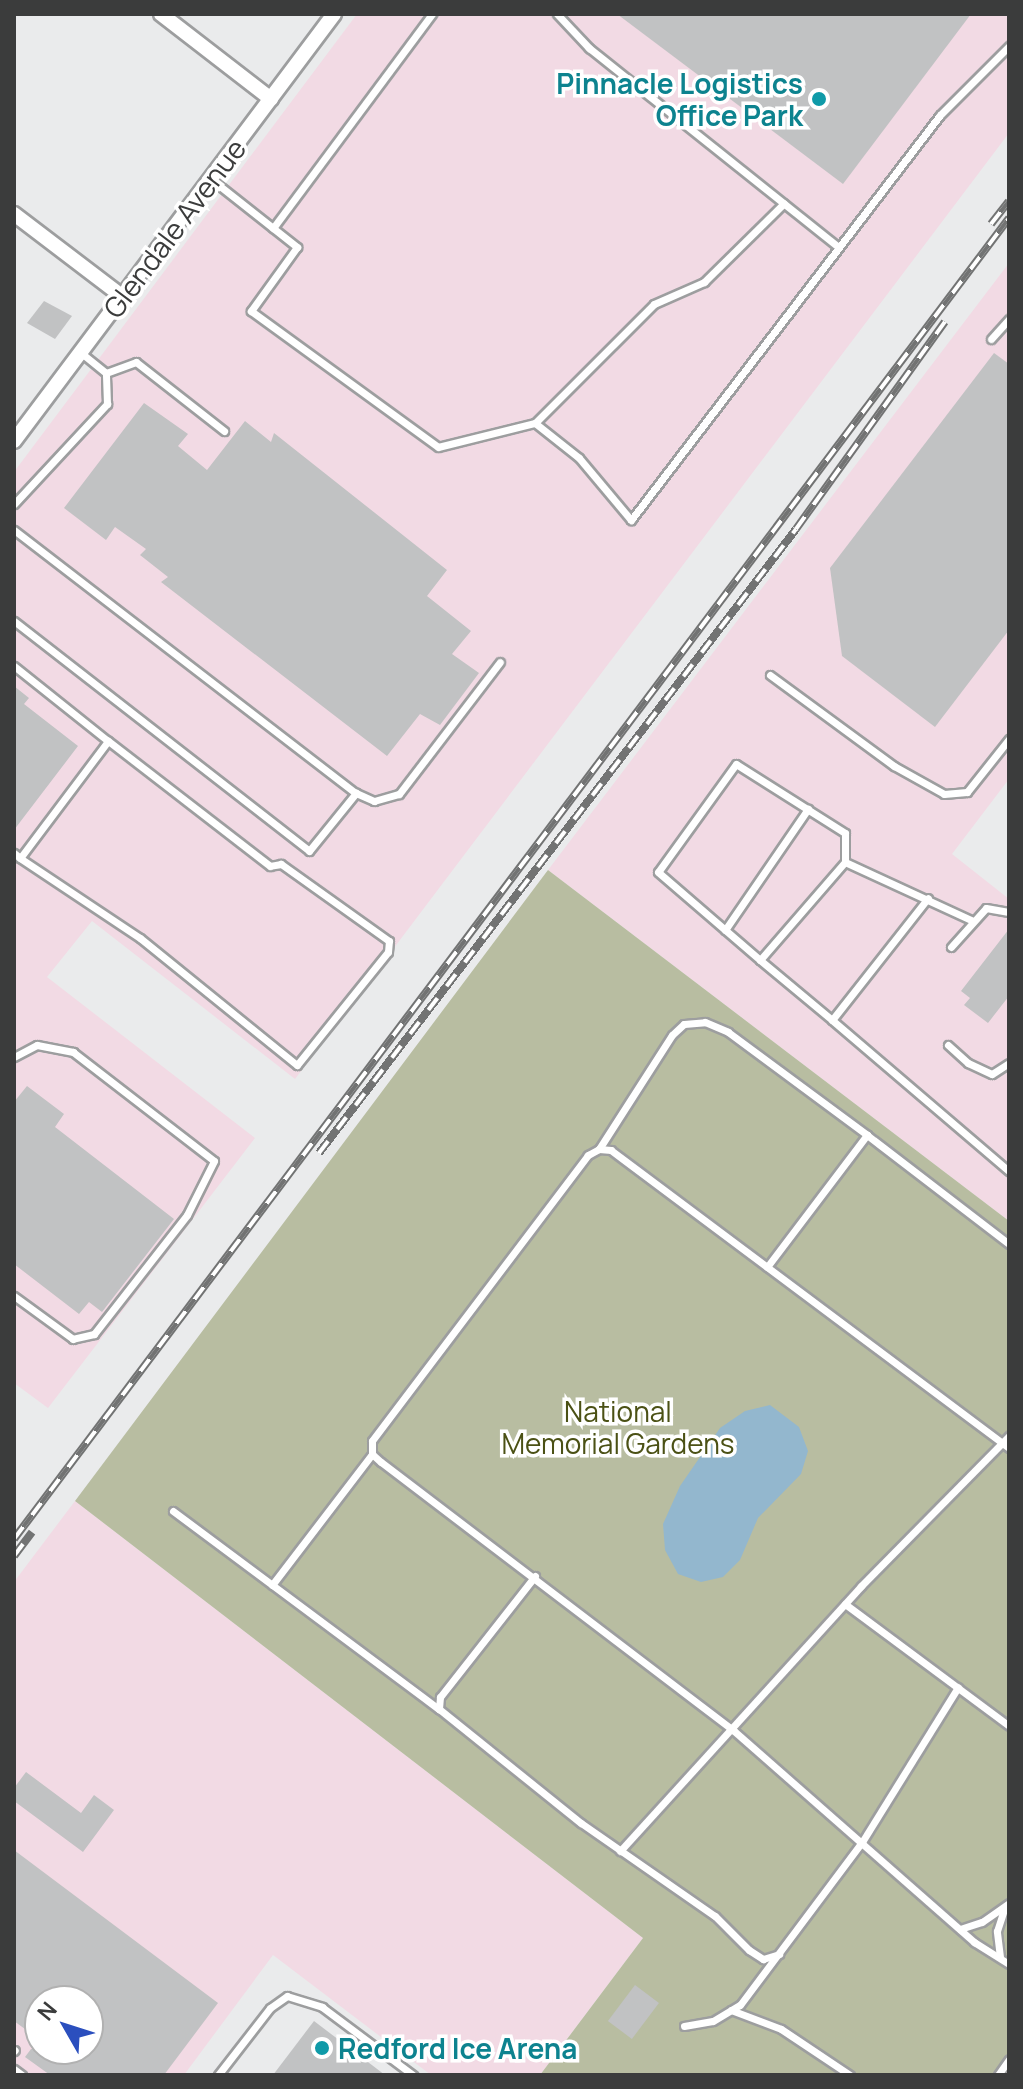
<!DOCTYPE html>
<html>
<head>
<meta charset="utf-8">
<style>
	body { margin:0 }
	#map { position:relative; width:1023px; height:2089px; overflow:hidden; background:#eaebec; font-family:Manrope,sans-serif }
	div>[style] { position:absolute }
	.industrial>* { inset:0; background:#f2dae4 }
	.green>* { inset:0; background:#b8bda1 }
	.water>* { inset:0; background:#93b7ce }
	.building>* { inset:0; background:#c1c2c3; transform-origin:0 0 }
	.roads { filter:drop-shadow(2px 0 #9d9e9f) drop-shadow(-2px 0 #9d9e9f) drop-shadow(0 2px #9d9e9f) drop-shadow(0 -2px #9d9e9f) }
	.lane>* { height:7px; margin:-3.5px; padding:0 3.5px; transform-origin:3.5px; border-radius:3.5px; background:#fff }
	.street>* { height:14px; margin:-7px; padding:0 7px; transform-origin:7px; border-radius:7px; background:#fff }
	.rail>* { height:8px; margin-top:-4px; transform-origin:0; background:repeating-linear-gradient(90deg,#fff 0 15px,#727373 0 30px); box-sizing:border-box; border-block:2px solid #727373 }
	.dots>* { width:22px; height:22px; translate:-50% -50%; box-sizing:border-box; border:4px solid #fff; border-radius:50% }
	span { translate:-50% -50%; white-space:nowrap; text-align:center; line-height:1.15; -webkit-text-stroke:7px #fff; paint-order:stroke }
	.culture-label { font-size:28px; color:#0d838f; font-weight:700 }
	.right { translate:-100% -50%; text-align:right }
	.left { translate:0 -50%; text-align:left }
	.street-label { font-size:28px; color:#3b3c3c }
	.park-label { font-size:28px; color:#4b5115 }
	.frame { position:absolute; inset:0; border:16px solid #3b3c3c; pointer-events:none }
	.north { position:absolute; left:24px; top:1985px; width:80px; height:80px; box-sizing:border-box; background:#fff; border:2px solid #b1b1b1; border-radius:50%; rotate:309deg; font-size:22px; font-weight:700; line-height:32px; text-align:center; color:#3b3c3c }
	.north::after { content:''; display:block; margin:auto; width:28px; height:36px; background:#2b4fbe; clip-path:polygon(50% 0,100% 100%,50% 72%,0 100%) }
</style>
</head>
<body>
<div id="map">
	<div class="industrial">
		<div style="clip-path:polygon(357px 14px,1009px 14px,1009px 133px,295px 1079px,92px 921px,47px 977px,255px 1138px,48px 1408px,14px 1383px,14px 472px)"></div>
		<div style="clip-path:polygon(1009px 263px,1009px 779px,952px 854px,1009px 899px,1009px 1221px,548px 870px)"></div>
		<div style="clip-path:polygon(evenodd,75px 1501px,643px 1938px,540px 2075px,431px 2075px,273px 1955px,184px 2075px,14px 2075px,14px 1582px,75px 1501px,40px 2001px,88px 2001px,88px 2049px,40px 2049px,40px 2001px)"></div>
	</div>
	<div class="green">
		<div style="clip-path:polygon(548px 870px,1009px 1221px,1009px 2075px,540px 2075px,643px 1938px,75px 1501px)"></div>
	</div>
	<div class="water">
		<div style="clip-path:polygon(770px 1405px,799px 1427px,808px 1451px,801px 1474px,758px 1518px,740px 1560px,723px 1577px,701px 1582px,678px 1574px,665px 1550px,663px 1524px,680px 1486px,720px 1428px,745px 1411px)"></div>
	</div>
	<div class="building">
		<div style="clip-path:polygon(617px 14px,971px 14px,843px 184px)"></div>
		<div style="clip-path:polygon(44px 301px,72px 316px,55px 339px,27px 323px)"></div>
		<div style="clip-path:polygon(994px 353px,1009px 364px,1009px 630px,935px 727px,842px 656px,830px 568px)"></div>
		<div style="clip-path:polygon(144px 403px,188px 434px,178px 446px,207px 470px,245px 421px,271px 442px,274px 433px,447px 570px,427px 596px,471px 631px,452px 654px,479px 673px,440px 725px,420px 714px,387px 756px,161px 582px,168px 577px,140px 555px,146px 549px,115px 527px,106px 540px,64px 508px)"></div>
		<div style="clip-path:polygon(14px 686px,29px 698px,24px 704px,78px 746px,14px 830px)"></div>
		<div style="clip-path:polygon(1009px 929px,1009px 996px,988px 1023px,964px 1005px,970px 998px,961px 991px)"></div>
		<div style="clip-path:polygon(27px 1086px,64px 1114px,55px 1127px,174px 1219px,102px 1312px,89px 1302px,79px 1314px,14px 1264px,14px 1102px)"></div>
		<div style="clip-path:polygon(26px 1772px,81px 1813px,94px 1795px,114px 1810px,83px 1852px,14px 1801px,14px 1788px)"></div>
		<div style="clip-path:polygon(14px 1850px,218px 2003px,164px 2075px,50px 2075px,25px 2057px,31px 2049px,88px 2049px,88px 2001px,40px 2001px,40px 2040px,14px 2021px)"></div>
		<div style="left:635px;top:1985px;width:30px;height:45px;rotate:37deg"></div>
		<div style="clip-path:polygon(314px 2021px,385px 2075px,273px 2075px)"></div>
	</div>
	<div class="roads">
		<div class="lane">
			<div style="left:557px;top:14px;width:47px;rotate:46.7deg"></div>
			<div style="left:589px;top:48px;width:316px;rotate:38.6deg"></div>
			<div style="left:211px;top:179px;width:110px;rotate:38.3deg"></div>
			<div style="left:297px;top:247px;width:79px;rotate:125.7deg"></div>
			<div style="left:251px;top:311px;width:231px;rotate:36deg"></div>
			<div style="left:438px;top:447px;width:100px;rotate:-13.9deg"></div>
			<div style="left:535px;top:423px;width:56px;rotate:38.5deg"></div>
			<div style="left:579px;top:458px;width:81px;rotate:50deg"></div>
			<div style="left:631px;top:520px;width:509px;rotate:-52.66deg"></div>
			<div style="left:940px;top:115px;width:98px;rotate:-45deg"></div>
			<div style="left:273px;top:228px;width:267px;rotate:-53.4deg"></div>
			<div style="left:991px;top:339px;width:27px;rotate:-48deg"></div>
			<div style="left:106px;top:373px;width:32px;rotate:-20deg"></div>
			<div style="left:136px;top:362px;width:112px;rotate:38.1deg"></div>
			<div style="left:535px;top:423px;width:168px;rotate:-45deg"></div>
			<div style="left:654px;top:304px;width:55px;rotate:-23.7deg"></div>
			<div style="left:704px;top:282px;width:112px;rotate:-44.6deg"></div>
			<div style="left:14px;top:504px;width:137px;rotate:-47.1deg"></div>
			<div style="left:107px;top:404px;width:31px;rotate:-92deg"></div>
			<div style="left:106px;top:373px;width:32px;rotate:-141deg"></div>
			<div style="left:14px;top:530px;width:431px;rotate:37.6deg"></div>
			<div style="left:356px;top:793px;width:20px;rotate:24deg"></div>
			<div style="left:374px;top:801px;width:26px;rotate:-16deg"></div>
			<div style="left:399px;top:794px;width:166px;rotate:-52.6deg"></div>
			<div style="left:14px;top:621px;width:374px;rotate:37.9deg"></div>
			<div style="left:309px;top:851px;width:75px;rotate:-51deg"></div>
			<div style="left:14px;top:666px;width:120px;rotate:38.6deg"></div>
			<div style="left:108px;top:741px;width:146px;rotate:126.9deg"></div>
			<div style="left:20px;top:858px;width:8px;rotate:-140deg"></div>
			<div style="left:770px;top:675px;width:154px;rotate:36.3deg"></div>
			<div style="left:894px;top:766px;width:57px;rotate:29.2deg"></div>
			<div style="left:944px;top:794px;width:23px;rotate:-5deg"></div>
			<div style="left:967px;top:792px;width:68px;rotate:-51.6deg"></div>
			<div style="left:20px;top:858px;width:144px;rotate:33.7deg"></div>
			<div style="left:140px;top:938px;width:202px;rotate:39deg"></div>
			<div style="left:297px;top:1065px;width:145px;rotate:-51.2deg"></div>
			<div style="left:388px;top:952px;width:11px;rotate:-85deg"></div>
			<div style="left:389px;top:941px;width:133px;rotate:-144.5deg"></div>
			<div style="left:281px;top:864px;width:11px;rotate:170deg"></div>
			<div style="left:270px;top:866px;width:205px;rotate:-142.3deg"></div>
			<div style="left:845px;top:862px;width:139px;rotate:24.7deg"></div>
			<div style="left:725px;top:930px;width:147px;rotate:-55.6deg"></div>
			<div style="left:951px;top:947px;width:52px;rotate:-48.1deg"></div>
			<div style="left:986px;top:908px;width:23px;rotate:10deg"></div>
			<div style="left:760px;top:960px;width:130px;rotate:-49.1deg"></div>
			<div style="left:845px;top:862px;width:29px;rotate:-90deg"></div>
			<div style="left:845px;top:833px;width:129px;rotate:-147.7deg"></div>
			<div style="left:736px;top:764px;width:133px;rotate:125.8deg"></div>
			<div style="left:658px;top:872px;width:135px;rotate:40.8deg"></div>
			<div style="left:760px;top:960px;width:94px;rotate:39.8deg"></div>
			<div style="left:832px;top:1020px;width:233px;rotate:40.5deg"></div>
			<div style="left:832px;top:1020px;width:155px;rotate:-51.8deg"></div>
			<div style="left:948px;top:1045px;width:27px;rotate:42deg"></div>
			<div style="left:968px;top:1063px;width:26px;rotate:25deg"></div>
			<div style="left:992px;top:1074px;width:20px;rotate:-33deg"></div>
			<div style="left:14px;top:1057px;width:26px;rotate:-28deg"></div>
			<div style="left:37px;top:1045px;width:37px;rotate:11deg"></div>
			<div style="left:73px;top:1052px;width:178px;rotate:37.7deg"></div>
			<div style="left:214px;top:1161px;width:60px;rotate:116.6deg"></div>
			<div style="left:187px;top:1215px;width:151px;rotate:128deg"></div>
			<div style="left:94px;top:1334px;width:22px;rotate:167deg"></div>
			<div style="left:73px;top:1339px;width:73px;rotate:-143.9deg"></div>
			<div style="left:599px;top:1149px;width:135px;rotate:-57.4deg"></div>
			<div style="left:672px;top:1035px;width:16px;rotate:-43deg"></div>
			<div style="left:684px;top:1024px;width:21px;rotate:-5deg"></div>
			<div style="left:705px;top:1022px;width:25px;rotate:23deg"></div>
			<div style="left:728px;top:1032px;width:173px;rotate:36.5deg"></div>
			<div style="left:767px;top:1267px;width:166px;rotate:-52.9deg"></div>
			<div style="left:867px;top:1135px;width:179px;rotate:37.5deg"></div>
			<div style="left:1009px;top:1448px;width:497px;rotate:-143.2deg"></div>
			<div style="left:611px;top:1150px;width:12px;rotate:-175deg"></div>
			<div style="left:599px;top:1149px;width:13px;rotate:151deg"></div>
			<div style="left:588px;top:1155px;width:358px;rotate:127.1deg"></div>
			<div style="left:372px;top:1441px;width:13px;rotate:90deg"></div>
			<div style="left:372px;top:1454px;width:12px;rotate:42deg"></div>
			<div style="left:381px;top:1462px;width:444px;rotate:37.3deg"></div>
			<div style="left:734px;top:1731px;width:320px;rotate:41.3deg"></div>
			<div style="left:974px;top:1942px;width:41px;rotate:32.2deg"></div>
			<div style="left:173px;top:1511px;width:332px;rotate:36.7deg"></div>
			<div style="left:535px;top:1576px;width:154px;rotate:128.1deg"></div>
			<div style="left:440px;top:1697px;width:12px;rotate:95deg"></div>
			<div style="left:439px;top:1709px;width:182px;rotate:38.8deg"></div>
			<div style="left:581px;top:1823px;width:163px;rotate:34.8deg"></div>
			<div style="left:715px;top:1916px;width:48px;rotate:45deg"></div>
			<div style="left:749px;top:1950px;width:17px;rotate:33deg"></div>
			<div style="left:763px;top:1959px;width:17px;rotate:-17deg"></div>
			<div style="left:272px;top:1585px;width:165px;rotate:-52.6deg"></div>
			<div style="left:845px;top:1604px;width:204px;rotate:36.6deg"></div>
			<div style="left:620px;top:1851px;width:358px;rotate:-47.7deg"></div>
			<div style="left:861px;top:1586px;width:211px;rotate:-45.4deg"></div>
			<div style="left:960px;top:1929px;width:23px;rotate:-18deg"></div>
			<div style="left:982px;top:1922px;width:33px;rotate:-35deg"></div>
			<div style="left:1000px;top:1957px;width:26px;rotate:-97deg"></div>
			<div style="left:997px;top:1931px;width:22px;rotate:-72deg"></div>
			<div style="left:731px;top:2010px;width:53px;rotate:20.8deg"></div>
			<div style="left:781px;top:2029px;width:83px;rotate:33.7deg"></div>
			<div style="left:684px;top:2026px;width:29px;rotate:-10deg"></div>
			<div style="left:713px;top:2021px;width:31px;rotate:-31deg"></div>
			<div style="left:740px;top:2005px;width:204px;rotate:-53.2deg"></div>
			<div style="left:862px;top:1842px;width:182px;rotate:-58.2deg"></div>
			<div style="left:14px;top:2051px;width:1px;rotate:-45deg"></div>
			<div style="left:14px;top:2069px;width:10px;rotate:37deg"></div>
			<div style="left:218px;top:2075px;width:85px;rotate:-52.2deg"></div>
			<div style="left:270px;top:2008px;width:21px;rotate:-35deg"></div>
			<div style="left:287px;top:1996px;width:37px;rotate:17deg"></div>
			<div style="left:322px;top:2007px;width:114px;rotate:36.8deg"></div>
			<div style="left:998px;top:2075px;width:19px;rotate:-55deg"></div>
		</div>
		<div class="street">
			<div style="left:161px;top:14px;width:139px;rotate:37.7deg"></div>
			<div style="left:14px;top:214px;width:137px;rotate:37.3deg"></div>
			<div style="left:14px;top:441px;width:534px;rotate:-53.15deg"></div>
		</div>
	</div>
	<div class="rail">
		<div style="left:991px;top:224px;width:29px;rotate:-52deg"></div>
		<div style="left:319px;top:1153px;width:785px;rotate:-52.6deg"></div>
		<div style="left:796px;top:529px;width:255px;rotate:-54.3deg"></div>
		<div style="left:14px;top:1539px;width:1654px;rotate:-53.01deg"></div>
		<div style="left:14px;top:1556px;width:30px;rotate:-53deg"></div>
	</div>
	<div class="dots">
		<div style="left:819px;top:99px;background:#0f9aa8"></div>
		<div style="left:322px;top:2048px;background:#0f9aa8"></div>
	</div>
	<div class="culture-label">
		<span class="right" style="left:803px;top:99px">Pinnacle Logistics<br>Office Park</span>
		<span class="left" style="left:338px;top:2048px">Redford Ice Arena</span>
	</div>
	<div class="street-label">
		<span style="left:174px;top:228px;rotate:-53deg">Glendale Avenue</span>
	</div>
	<div class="park-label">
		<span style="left:618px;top:1427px">National<br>Memorial Gardens</span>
	</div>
	<div class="frame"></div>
	<div class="north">N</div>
</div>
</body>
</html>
